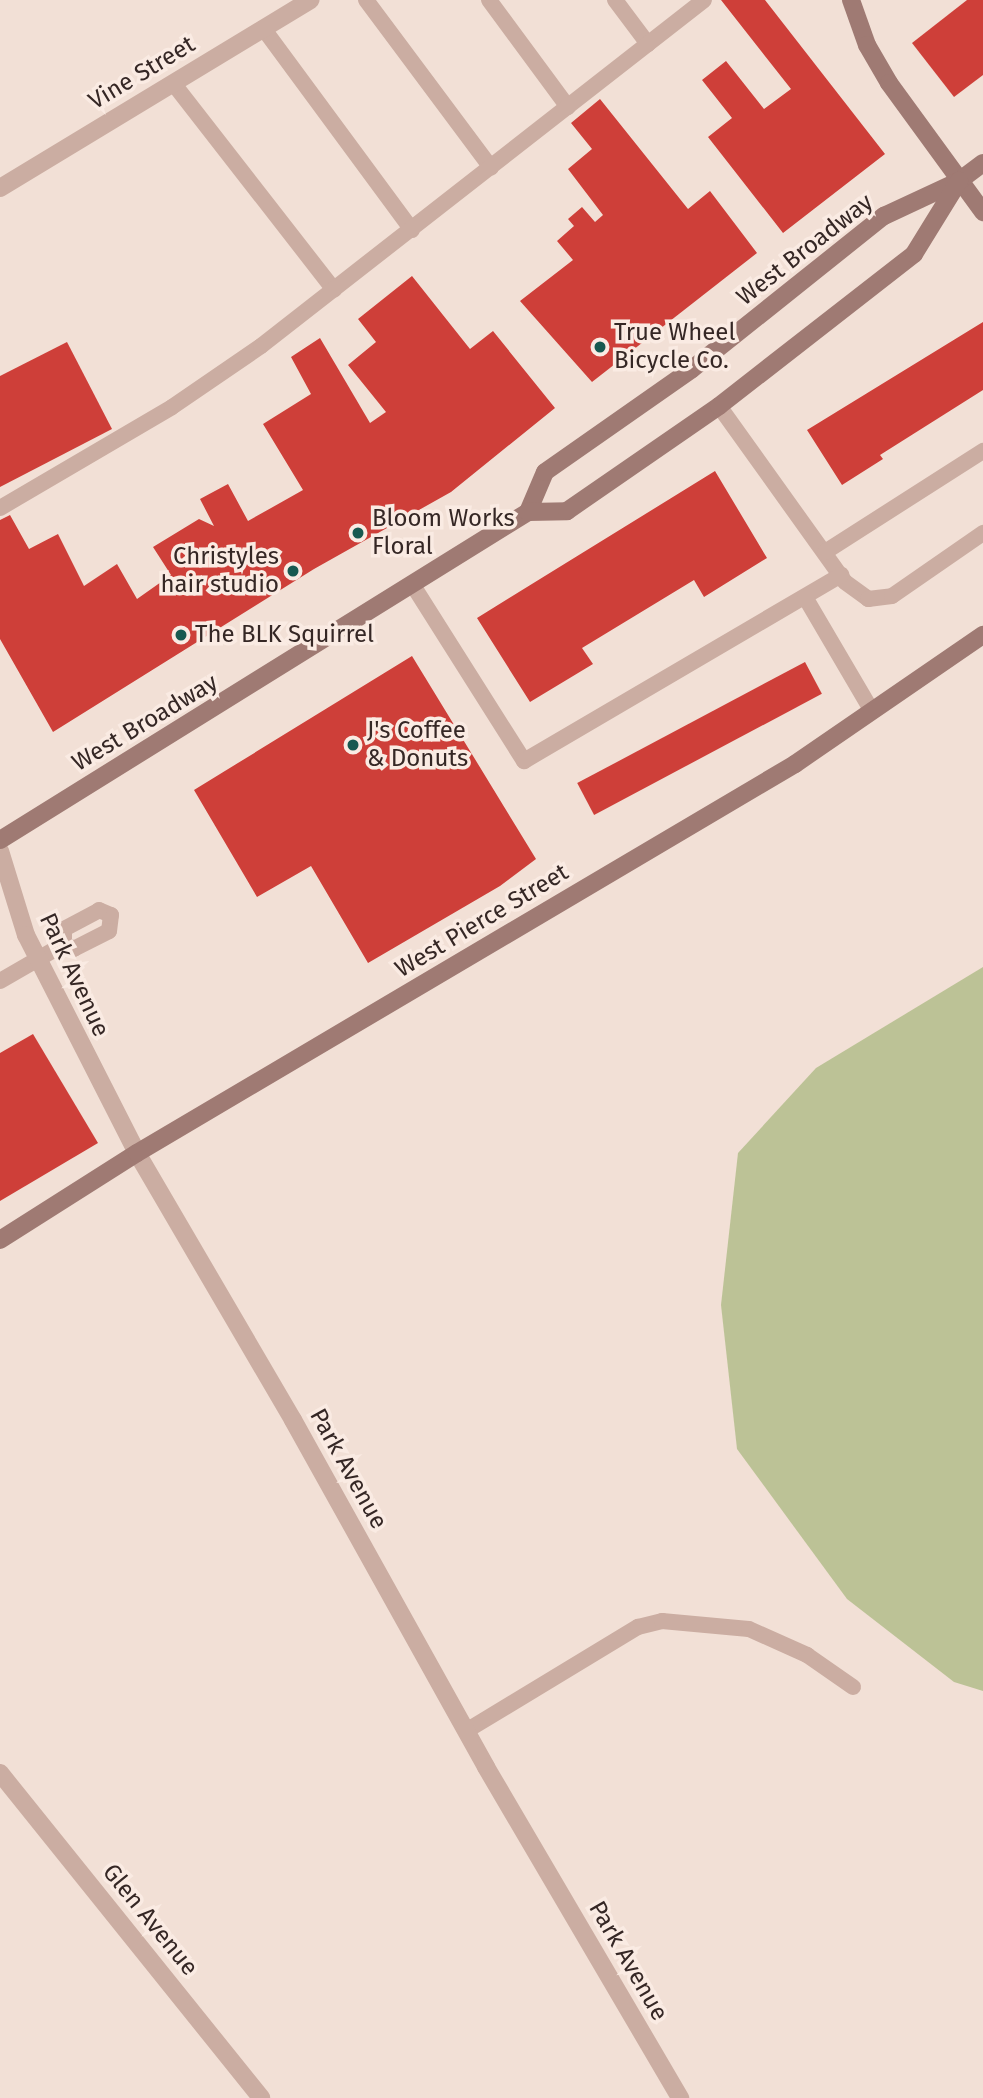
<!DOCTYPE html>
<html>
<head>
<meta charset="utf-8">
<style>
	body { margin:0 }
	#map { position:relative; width:983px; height:2098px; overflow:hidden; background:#f2e0d6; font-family:"Fira Sans",sans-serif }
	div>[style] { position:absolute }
	.green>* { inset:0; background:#bcc296 }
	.building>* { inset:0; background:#ce3f39; transform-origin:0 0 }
	.service>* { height:16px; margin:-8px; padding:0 8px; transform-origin:8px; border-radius:8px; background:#cbada2 }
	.minor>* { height:18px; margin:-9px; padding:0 9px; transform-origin:9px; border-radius:9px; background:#cbada2 }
	.secondary>* { height:18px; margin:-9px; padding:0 9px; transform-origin:9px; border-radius:9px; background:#9f7a73 }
	.dots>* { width:19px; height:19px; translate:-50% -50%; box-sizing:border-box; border:4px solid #faebe3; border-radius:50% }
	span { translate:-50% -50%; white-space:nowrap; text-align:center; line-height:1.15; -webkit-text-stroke:7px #faebe3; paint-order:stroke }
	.street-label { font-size:24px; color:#352725 }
	.poi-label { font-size:24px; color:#352725 }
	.left { translate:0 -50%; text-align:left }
	.right { translate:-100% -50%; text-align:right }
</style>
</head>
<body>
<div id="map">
	<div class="green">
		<div style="clip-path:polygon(983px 967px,983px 1691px,954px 1682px,847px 1599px,737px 1449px,721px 1305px,738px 1153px,816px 1068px)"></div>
	</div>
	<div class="building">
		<div style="clip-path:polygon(721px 0,765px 0,885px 154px,783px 233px,708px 137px,732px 118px,702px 80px,726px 61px,764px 109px,791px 89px)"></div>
		<div style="clip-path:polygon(967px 0,983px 0,983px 75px,954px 97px,912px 43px)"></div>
		<div style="clip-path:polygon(600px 99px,688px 209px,710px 191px,757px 253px,592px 382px,520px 301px,573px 260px,557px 241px,574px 226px,568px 219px,582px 207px,595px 222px,603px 215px,568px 169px,592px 149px,571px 123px)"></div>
		<div style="clip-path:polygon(412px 276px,470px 349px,493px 331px,555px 408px,451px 492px,314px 569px,53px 732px,0 639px,0 520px,10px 515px,29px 549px,58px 534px,84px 586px,117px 564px,137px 599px,171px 575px,153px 547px,199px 519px,214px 526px,200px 499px,228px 484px,248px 521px,303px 490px,263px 424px,311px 394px,291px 357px,320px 338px,370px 423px,386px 412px,348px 365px,376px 342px,358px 319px)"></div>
		<div style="clip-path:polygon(983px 322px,983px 390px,880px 455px,883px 459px,842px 485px,807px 430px)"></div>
		<div style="clip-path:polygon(67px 342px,112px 429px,0 487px,0 376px)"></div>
		<div style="clip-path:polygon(715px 471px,767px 558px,704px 597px,694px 580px,582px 648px,593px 664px,530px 702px,477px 618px)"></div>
		<div style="clip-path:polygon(412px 656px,536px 859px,500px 886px,368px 963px,311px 866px,257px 897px,194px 790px)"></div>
		<div style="left:805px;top:662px;width:36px;height:258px;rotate:62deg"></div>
		<div style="clip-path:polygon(33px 1034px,98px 1143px,0 1201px,0 1053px)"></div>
	</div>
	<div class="service">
		<div style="left:366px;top:0;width:209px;rotate:53.3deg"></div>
		<div style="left:489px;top:0;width:133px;rotate:53.6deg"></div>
		<div style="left:615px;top:0;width:55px;rotate:53.1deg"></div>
		<div style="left:263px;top:28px;width:251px;rotate:53.6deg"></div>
		<div style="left:173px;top:83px;width:262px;rotate:52.1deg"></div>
		<div style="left:719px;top:406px;width:216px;rotate:54.4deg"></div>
		<div style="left:845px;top:582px;width:29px;rotate:36deg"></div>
		<div style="left:868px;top:599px;width:24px;rotate:-7deg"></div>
		<div style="left:892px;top:596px;width:111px;rotate:-34.7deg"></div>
		<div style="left:0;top:508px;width:199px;rotate:-30.4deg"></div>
		<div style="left:172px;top:407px;width:108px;rotate:-34.4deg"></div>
		<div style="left:261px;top:346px;width:562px;rotate:-37.99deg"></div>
		<div style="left:825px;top:552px;width:188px;rotate:-32.6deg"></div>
		<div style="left:414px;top:587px;width:206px;rotate:57.7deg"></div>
		<div style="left:524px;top:761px;width:368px;rotate:-30.4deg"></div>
		<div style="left:805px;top:597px;width:132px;rotate:59.6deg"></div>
		<div style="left:99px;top:910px;width:13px;rotate:23deg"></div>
		<div style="left:111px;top:915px;width:16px;rotate:97deg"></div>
		<div style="left:109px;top:931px;width:39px;rotate:153deg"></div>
		<div style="left:74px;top:949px;width:11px;rotate:-153deg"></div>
		<div style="left:64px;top:944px;width:15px;rotate:-90deg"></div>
		<div style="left:64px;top:929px;width:40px;rotate:-28deg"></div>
		<div style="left:0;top:981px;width:74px;rotate:-30deg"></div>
		<div style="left:466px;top:1731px;width:201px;rotate:-31.2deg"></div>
		<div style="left:638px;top:1627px;width:25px;rotate:-14deg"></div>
		<div style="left:662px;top:1621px;width:87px;rotate:5.3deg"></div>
		<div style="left:749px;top:1629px;width:64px;rotate:24.1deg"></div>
		<div style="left:807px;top:1655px;width:56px;rotate:34.8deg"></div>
	</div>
	<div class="minor">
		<div style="left:0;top:188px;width:363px;rotate:-31.2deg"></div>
		<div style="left:0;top:851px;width:88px;rotate:72.8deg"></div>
		<div style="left:26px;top:935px;width:245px;rotate:63deg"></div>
		<div style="left:137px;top:1153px;width:309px;rotate:59.7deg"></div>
		<div style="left:293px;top:1420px;width:397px;rotate:60.9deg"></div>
		<div style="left:486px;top:1767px;width:384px;rotate:59.6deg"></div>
		<div style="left:0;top:1773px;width:417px;rotate:51.2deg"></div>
	</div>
	<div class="secondary">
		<div style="left:851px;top:0;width:48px;rotate:70.4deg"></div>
		<div style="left:867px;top:45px;width:44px;rotate:59.9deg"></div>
		<div style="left:889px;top:83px;width:160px;rotate:53.9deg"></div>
		<div style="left:528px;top:512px;width:43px;rotate:-67deg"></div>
		<div style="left:545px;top:472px;width:179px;rotate:-35deg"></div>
		<div style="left:692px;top:369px;width:246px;rotate:-38.6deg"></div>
		<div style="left:884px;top:216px;width:83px;rotate:-25deg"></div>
		<div style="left:959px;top:181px;width:30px;rotate:-37deg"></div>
		<div style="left:0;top:840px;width:622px;rotate:-31.85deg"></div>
		<div style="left:528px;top:512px;width:39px;rotate:-1deg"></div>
		<div style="left:567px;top:511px;width:185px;rotate:-34.6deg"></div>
		<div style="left:719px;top:406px;width:247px;rotate:-37.9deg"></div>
		<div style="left:914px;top:254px;width:86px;rotate:-58.3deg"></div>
		<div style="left:0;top:1240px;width:162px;rotate:-32.4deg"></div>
		<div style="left:137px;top:1153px;width:764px;rotate:-30.59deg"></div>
		<div style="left:795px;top:764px;width:228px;rotate:-34.5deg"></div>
	</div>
	<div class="dots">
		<div style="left:600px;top:347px;background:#185950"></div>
		<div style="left:358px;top:533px;background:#185950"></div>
		<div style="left:293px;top:571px;background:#185950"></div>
		<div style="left:181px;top:635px;background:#185950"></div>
		<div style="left:353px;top:745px;background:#185950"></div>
	</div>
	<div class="street-label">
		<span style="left:142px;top:73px;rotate:-31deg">Vine Street</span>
		<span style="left:805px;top:250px;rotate:-38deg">West Broadway</span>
		<span style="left:145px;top:723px;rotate:-31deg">West Broadway</span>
		<span style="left:482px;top:921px;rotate:-31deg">West Pierce Street</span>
		<span style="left:74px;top:975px;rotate:65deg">Park Avenue</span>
		<span style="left:348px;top:1469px;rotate:61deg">Park Avenue</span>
		<span style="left:150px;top:1920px;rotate:51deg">Glen Avenue</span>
		<span style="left:628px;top:1961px;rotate:60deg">Park Avenue</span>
	</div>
	<div class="poi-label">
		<span class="left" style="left:614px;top:347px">True Wheel<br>Bicycle Co.</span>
		<span class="left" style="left:372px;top:533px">Bloom Works<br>Floral</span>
		<span class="right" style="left:279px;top:571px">Christyles<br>hair studio</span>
		<span class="left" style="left:195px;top:635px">The BLK Squirrel</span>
		<span class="left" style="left:367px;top:745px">J's Coffee<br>&amp; Donuts</span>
	</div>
</div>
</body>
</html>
